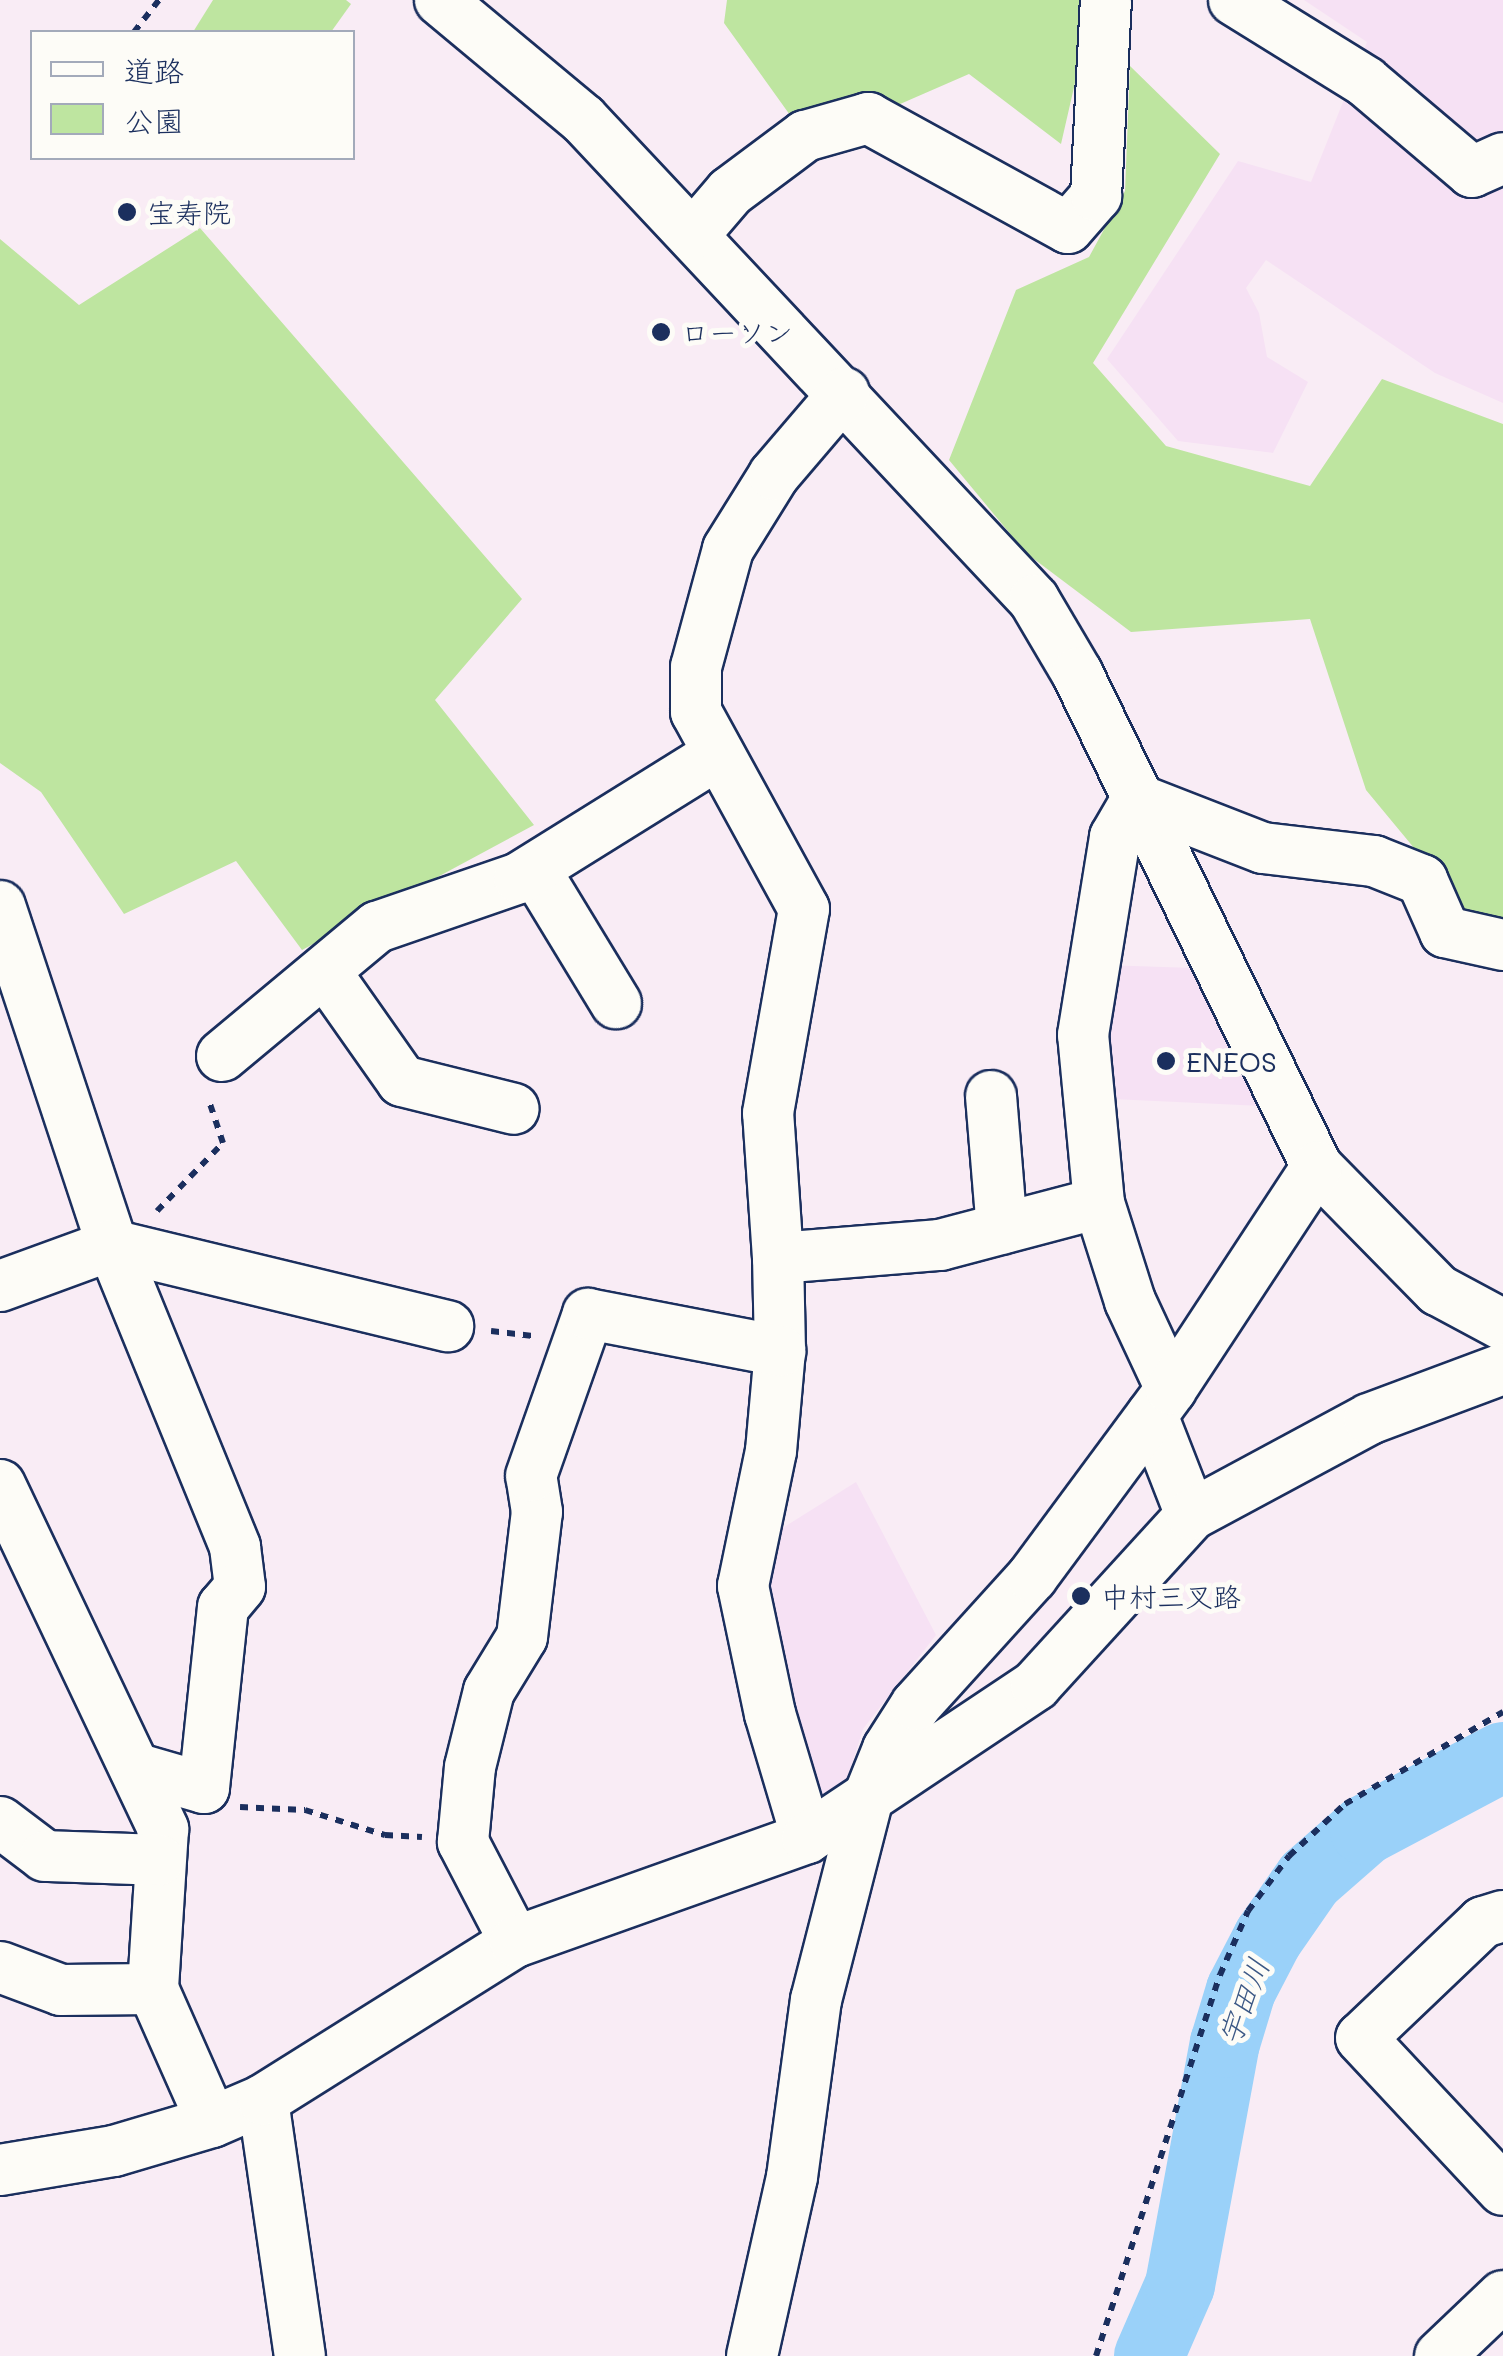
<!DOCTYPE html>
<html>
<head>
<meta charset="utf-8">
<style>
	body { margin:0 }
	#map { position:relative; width:1503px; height:2356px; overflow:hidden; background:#f9ecf5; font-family:Mali,"Klee One",sans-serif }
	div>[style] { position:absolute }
	.built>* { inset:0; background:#f6e1f4 }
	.green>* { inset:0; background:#bee5a0 }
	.river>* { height:70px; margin:-35px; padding:0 35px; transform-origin:35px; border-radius:35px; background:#9ad1f9 }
	.path>* { height:6px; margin-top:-3px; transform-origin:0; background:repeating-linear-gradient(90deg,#1b2f5e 0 8px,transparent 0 16px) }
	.roads { filter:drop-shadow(2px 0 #1b2f5e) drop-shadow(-2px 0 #1b2f5e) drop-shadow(0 2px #1b2f5e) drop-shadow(0 -2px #1b2f5e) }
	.minor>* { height:50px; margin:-25px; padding:0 25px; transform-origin:25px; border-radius:25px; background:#fdfcf7 }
	.dots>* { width:28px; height:28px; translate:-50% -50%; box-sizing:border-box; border:5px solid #fdfcf7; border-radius:50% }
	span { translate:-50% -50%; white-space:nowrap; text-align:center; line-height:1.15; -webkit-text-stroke:10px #fdfcf7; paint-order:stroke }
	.poi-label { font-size:28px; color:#1b2f5e }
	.left { translate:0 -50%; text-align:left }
	.water-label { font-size:30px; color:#3b5885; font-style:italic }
	.legend { position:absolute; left:30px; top:30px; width:325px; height:130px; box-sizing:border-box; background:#fdfcf7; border:2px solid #a3aaba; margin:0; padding:12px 18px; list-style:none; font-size:30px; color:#1b2f5e }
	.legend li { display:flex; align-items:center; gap:20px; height:50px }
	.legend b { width:50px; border:2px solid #a3aaba }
</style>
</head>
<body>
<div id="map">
	<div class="built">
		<div style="clip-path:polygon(1304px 0,1503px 0,1503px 403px,1435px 373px,1266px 260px,1246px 288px,1259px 313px,1267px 357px,1308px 382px,1273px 453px,1178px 441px,1107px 359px,1238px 161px,1311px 182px,1367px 42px)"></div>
		<div style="clip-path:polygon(1103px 965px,1193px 968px,1262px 1106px,1091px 1098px)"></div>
		<div style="clip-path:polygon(856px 1482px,936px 1635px,863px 1729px,841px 1799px,813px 1811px,758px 1632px,773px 1534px)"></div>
	</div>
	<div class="green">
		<div style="clip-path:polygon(213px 0,346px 0,351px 4px,331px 32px,193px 32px)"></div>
		<div style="clip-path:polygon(727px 0,1094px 0,1061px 144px,969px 74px,868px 118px,805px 136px,724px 23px)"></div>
		<div style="clip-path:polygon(1130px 66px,1220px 154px,1093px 363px,1166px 446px,1310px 486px,1382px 379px,1503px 424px,1503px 932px,1453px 917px,1424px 860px,1366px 790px,1310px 619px,1131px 632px,1026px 553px,949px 460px,1016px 290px,1089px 257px,1125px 191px)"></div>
		<div style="clip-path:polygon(200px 228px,522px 599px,435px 700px,534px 825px,302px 950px,236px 861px,124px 914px,41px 792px,0 763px,0 239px,79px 305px)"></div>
	</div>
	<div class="river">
		<div style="left:1149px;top:2356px;width:77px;rotate:-66.4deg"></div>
		<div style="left:1180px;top:2285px;width:246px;rotate:-79.5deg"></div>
		<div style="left:1225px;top:2043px;width:55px;rotate:-73.2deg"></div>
		<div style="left:1241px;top:1990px;width:59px;rotate:-62.6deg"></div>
		<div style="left:1268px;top:1938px;width:72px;rotate:-55.2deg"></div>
		<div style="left:1309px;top:1879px;width:74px;rotate:-41.2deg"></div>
		<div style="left:1365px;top:1830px;width:156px;rotate:-27.9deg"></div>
	</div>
	<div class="path">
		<div style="left:134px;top:32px;width:41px;rotate:-52deg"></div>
		<div style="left:157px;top:1211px;width:95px;rotate:-45.9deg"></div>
		<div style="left:223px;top:1143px;width:47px;rotate:-108.4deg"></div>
		<div style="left:491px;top:1331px;width:42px;rotate:6.8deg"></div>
		<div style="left:240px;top:1807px;width:65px;rotate:2.6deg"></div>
		<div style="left:305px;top:1810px;width:84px;rotate:17.4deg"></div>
		<div style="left:385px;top:1835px;width:37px;rotate:3deg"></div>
		<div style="left:1096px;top:2356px;width:401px;rotate:-72deg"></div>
		<div style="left:1220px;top:1975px;width:70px;rotate:-66.4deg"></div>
		<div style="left:1248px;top:1911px;width:69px;rotate:-53.3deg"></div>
		<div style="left:1289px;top:1856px;width:76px;rotate:-42.9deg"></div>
		<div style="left:1345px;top:1804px;width:183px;rotate:-30.2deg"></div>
	</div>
	<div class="roads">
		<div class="minor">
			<div style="left:440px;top:0;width:186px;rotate:39.8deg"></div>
			<div style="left:583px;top:119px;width:659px;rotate:46.84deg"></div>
			<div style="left:1034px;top:600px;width:85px;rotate:59.5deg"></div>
			<div style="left:1077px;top:673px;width:549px;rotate:64.09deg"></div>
			<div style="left:1317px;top:1167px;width:173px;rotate:45.5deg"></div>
			<div style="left:1438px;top:1290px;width:74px;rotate:28.3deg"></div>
			<div style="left:1234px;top:0;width:155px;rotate:31.8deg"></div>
			<div style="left:1366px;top:82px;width:139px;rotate:40.3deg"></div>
			<div style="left:1472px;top:172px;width:34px;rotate:-24deg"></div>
			<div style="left:695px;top:233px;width:54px;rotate:-49.5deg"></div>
			<div style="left:730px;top:192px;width:94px;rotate:-36.7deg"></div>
			<div style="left:805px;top:136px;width:66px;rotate:-15.9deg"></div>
			<div style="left:868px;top:118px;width:228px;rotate:28.8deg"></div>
			<div style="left:1068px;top:228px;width:43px;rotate:-48.8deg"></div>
			<div style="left:1096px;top:196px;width:196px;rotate:-87.1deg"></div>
			<div style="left:535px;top:870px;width:156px;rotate:58.7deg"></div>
			<div style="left:0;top:906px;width:357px;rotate:71.7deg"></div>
			<div style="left:112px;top:1245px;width:326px;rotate:67.8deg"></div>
			<div style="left:235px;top:1547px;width:40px;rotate:82.9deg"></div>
			<div style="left:240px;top:1587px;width:26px;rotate:130deg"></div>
			<div style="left:223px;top:1607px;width:182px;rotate:96deg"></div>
			<div style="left:204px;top:1788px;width:72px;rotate:-163.8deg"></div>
			<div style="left:326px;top:973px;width:132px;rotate:54.9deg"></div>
			<div style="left:402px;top:1081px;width:115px;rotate:14deg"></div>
			<div style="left:222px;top:1056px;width:202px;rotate:-39.8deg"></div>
			<div style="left:377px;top:927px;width:150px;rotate:-19deg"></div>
			<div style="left:519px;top:878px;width:231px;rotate:-31.9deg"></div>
			<div style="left:991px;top:1096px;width:133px;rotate:85.3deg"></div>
			<div style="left:778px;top:1258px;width:145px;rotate:-93.9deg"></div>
			<div style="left:768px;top:1113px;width:207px;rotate:-80deg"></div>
			<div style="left:804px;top:909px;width:225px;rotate:-118.7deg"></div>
			<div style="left:696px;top:712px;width:45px;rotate:-90deg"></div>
			<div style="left:696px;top:667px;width:122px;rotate:-74.8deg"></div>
			<div style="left:728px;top:549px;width:87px;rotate:-58.1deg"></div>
			<div style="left:774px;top:475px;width:108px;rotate:-49.5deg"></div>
			<div style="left:0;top:1286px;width:119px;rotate:-20.1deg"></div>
			<div style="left:112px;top:1245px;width:346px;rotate:13.6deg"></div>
			<div style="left:1171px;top:1389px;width:97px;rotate:-115deg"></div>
			<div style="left:1130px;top:1301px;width:103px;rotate:-107.6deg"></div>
			<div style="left:1099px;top:1203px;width:169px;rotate:-95.4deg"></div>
			<div style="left:1083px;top:1035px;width:201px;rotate:-80.8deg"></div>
			<div style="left:1115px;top:837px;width:44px;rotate:-59.9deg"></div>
			<div style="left:1137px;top:799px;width:135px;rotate:21.3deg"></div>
			<div style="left:1263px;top:848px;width:112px;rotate:6.7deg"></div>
			<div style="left:1374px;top:861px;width:52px;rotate:21.6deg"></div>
			<div style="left:1422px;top:880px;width:57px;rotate:66.1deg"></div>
			<div style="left:1445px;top:932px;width:59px;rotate:12.6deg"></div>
			<div style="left:1152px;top:1415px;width:107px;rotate:68.7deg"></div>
			<div style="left:0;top:1485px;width:381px;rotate:64.6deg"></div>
			<div style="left:163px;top:1829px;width:160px;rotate:93.6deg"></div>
			<div style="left:153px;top:1989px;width:145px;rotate:66.1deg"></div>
			<div style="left:0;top:1822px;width:56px;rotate:37.1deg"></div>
			<div style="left:45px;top:1856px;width:114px;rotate:2deg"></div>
			<div style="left:807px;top:1838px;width:129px;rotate:-106.6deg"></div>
			<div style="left:770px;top:1714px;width:131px;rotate:-101.9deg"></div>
			<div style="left:743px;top:1586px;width:138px;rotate:-78.3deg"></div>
			<div style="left:771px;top:1451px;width:100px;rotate:-84.9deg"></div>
			<div style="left:780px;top:1351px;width:93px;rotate:-91.2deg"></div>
			<div style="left:778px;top:1258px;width:163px;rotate:-4.6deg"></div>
			<div style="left:940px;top:1245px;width:164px;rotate:-14.8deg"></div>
			<div style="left:1503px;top:1916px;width:21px;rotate:163deg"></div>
			<div style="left:1483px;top:1922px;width:168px;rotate:136.4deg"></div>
			<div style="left:1361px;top:2038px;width:208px;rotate:46.9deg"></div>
			<div style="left:515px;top:1942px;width:113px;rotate:-117.5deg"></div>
			<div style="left:463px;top:1842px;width:75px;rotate:-84.7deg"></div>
			<div style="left:470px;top:1767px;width:78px;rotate:-76deg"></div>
			<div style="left:489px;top:1691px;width:63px;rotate:-58.6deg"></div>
			<div style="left:522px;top:1637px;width:126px;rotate:-83.2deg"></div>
			<div style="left:537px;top:1512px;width:36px;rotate:-99deg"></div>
			<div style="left:531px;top:1476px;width:172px;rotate:-70.6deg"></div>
			<div style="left:588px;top:1314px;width:196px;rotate:10.9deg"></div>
			<div style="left:0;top:1967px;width:65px;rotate:20.7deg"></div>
			<div style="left:61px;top:1990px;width:92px;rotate:-0.6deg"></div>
			<div style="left:263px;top:2100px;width:259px;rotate:81.8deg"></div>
			<div style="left:0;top:2170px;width:116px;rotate:-9.5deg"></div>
			<div style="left:114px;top:2151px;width:102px;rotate:-16.5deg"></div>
			<div style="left:212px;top:2122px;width:56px;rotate:-23.3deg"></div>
			<div style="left:263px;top:2100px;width:297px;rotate:-32.1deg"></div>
			<div style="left:515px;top:1942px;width:310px;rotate:-19.6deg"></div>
			<div style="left:807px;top:1838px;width:275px;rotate:-33.7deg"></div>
			<div style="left:1036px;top:1685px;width:230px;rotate:-47.6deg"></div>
			<div style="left:1191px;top:1515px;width:202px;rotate:-28.3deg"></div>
			<div style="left:1369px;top:1419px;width:143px;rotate:-20.5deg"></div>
			<div style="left:752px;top:2356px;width:183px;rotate:-77.4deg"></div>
			<div style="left:792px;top:2177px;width:179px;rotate:-82.3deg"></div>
			<div style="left:816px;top:2000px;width:205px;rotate:-75.6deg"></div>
			<div style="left:867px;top:1801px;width:56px;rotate:-68deg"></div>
			<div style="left:888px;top:1749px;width:52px;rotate:-57.5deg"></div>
			<div style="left:916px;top:1705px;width:173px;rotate:-47.8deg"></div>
			<div style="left:1032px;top:1577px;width:234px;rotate:-53.5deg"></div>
			<div style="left:1171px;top:1389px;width:266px;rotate:-56.7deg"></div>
			<div style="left:1440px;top:2356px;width:87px;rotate:-43.6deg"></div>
		</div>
	</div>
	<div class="dots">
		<div style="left:127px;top:212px;background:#1b2f5e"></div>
		<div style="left:661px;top:332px;background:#1b2f5e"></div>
		<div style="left:1166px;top:1061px;background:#1b2f5e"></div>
		<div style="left:1081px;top:1596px;background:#1b2f5e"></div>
	</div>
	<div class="poi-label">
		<span class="left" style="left:147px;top:212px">宝寿院</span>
		<span class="left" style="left:681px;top:332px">ローソン</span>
		<span class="left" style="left:1186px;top:1061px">ENEOS</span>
		<span class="left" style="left:1101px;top:1596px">中村三叉路</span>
	</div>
	<div class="water-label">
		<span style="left:1243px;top:2001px;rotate:-69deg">宇田川</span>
	</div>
	<ul class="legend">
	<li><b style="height:12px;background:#fdfcf7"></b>道路</li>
	<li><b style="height:28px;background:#bee5a0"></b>公園</li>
	</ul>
</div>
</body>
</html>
